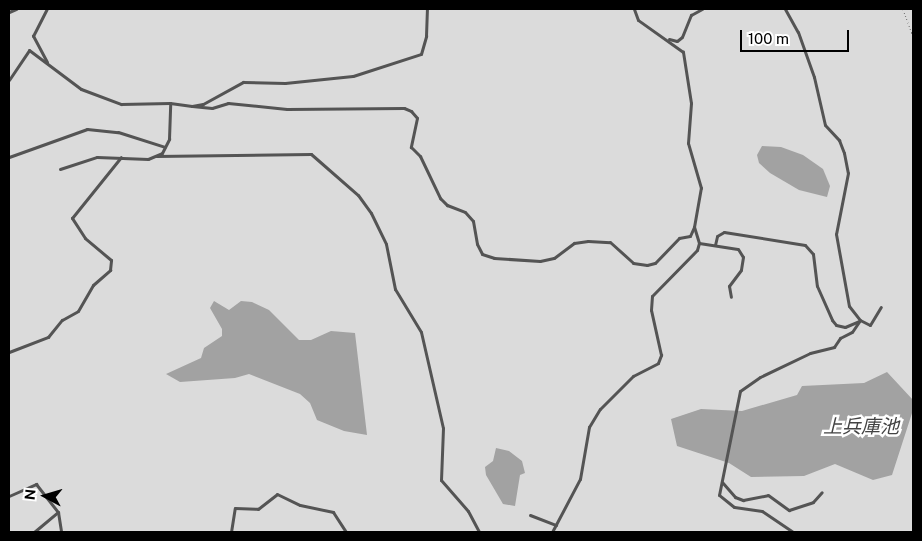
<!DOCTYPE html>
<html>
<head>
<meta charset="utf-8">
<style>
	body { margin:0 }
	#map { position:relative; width:922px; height:541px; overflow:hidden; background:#fff; font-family:"Public Sans","Noto Sans JP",sans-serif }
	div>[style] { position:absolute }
	.green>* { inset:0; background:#dbdbdb; transform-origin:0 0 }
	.water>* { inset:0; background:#a2a2a2 }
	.path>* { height:1px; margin-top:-0.5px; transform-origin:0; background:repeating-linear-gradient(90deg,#767676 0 1px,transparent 0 3.5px) }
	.service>* { height:3px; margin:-1.5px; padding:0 1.5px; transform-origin:1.5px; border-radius:1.5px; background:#545454 }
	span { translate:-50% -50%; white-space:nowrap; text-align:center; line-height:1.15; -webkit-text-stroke:5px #fff; paint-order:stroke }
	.water-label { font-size:19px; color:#434343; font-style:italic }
	.frame { position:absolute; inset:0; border:10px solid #000; pointer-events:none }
	.north { position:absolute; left:20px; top:471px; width:50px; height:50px; -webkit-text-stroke:4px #fff; paint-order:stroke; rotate:276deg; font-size:14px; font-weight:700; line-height:20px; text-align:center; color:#000 }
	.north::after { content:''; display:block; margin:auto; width:18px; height:22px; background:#000; clip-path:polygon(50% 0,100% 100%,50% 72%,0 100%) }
	.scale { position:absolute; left:740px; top:30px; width:109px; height:22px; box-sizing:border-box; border:2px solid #000; border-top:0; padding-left:6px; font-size:15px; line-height:18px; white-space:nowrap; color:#000; -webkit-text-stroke:4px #fff; paint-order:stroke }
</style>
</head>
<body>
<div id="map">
	<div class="green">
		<div style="left:9px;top:9px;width:904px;height:523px"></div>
	</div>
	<div class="water">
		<div style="clip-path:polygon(762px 146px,781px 147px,803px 155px,823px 169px,830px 186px,827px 197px,799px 190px,770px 173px,759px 163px,757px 155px)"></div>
		<div style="clip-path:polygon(214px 301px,229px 310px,241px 301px,252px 302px,269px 310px,299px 340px,311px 340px,331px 331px,355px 333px,367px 435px,344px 431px,317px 420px,310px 403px,300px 394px,249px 374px,235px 378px,180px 382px,166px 374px,201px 358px,204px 348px,222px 336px,222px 329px,210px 308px)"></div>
		<div style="clip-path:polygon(887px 372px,913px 400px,913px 410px,892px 475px,873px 480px,835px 464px,804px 476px,751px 477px,729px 463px,677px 446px,671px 419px,701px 409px,742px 411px,797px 395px,802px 386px,864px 383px)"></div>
		<div style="clip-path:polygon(496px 448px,509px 451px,522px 461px,525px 473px,520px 475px,515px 506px,503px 504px,486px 475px,485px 467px,493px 461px)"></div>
	</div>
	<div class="path">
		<div style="left:903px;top:9px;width:30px;rotate:70deg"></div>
	</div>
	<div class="service">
		<div style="left:785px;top:9px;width:26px;rotate:61deg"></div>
		<div style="left:798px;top:32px;width:48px;rotate:70.4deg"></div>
		<div style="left:814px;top:77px;width:49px;rotate:77.1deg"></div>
		<div style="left:825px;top:125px;width:21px;rotate:47deg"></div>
		<div style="left:839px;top:140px;width:14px;rotate:69deg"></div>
		<div style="left:844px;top:153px;width:20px;rotate:79deg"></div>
		<div style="left:848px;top:173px;width:62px;rotate:101.1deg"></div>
		<div style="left:836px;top:234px;width:73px;rotate:79.8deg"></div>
		<div style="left:849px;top:306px;width:18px;rotate:52deg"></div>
		<div style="left:860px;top:320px;width:11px;rotate:27deg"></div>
		<div style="left:870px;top:325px;width:21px;rotate:-59deg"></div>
		<div style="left:9px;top:12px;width:8px;rotate:-23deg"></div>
		<div style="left:669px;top:39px;width:8px;rotate:14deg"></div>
		<div style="left:677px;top:41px;width:6px;rotate:-39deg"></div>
		<div style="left:682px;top:37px;width:24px;rotate:-68deg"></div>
		<div style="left:691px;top:15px;width:13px;rotate:-29deg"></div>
		<div style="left:47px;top:62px;width:30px;rotate:-118deg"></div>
		<div style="left:33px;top:36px;width:30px;rotate:-63deg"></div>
		<div style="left:9px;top:80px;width:36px;rotate:-56deg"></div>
		<div style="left:29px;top:50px;width:65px;rotate:36.9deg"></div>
		<div style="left:81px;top:89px;width:43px;rotate:20.6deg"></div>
		<div style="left:121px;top:104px;width:49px;rotate:-1.2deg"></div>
		<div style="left:192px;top:106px;width:20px;rotate:6deg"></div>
		<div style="left:212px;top:108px;width:17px;rotate:-17deg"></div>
		<div style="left:228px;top:103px;width:59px;rotate:5.8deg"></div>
		<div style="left:287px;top:109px;width:117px;rotate:-0.5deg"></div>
		<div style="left:404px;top:108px;width:8px;rotate:23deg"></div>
		<div style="left:411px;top:111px;width:9px;rotate:49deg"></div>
		<div style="left:417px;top:118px;width:30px;rotate:102deg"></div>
		<div style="left:411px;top:147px;width:13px;rotate:45deg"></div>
		<div style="left:420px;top:156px;width:47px;rotate:64.5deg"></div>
		<div style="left:440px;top:198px;width:10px;rotate:45deg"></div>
		<div style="left:447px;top:205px;width:19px;rotate:21deg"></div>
		<div style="left:465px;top:212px;width:12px;rotate:48deg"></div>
		<div style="left:473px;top:221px;width:23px;rotate:80deg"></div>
		<div style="left:477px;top:244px;width:11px;rotate:63deg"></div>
		<div style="left:482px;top:254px;width:13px;rotate:18deg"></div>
		<div style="left:494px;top:258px;width:46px;rotate:3.7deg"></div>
		<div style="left:540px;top:261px;width:14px;rotate:-12deg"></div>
		<div style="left:554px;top:258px;width:25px;rotate:-37deg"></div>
		<div style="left:574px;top:243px;width:14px;rotate:-8deg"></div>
		<div style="left:588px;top:241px;width:22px;rotate:3deg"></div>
		<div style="left:610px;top:242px;width:31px;rotate:42deg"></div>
		<div style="left:633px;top:263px;width:14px;rotate:8deg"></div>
		<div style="left:647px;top:265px;width:8px;rotate:-14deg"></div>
		<div style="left:655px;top:263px;width:35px;rotate:-46deg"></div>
		<div style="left:679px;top:238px;width:11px;rotate:-10deg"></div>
		<div style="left:690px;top:236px;width:10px;rotate:-66deg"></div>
		<div style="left:156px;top:156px;width:155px;rotate:-0.7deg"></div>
		<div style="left:311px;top:154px;width:62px;rotate:41.1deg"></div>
		<div style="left:358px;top:195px;width:22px;rotate:54deg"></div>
		<div style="left:371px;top:213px;width:34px;rotate:64deg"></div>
		<div style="left:386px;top:244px;width:46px;rotate:78.7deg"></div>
		<div style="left:395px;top:289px;width:50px;rotate:58.8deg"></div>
		<div style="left:421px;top:332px;width:98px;rotate:77.1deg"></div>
		<div style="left:443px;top:428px;width:52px;rotate:92.2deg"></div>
		<div style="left:441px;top:480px;width:41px;rotate:48.9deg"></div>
		<div style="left:468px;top:511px;width:24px;rotate:62deg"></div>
		<div style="left:9px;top:157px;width:83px;rotate:-19.7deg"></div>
		<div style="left:87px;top:129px;width:31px;rotate:6deg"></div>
		<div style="left:118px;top:132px;width:49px;rotate:17.7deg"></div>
		<div style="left:60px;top:169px;width:39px;rotate:-18deg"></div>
		<div style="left:97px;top:157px;width:51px;rotate:2.2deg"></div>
		<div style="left:148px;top:159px;width:15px;rotate:-23deg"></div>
		<div style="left:162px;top:153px;width:16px;rotate:-63deg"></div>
		<div style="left:169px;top:139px;width:36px;rotate:-88deg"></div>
		<div style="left:170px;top:103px;width:22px;rotate:8deg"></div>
		<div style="left:192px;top:106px;width:11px;rotate:-10deg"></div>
		<div style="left:203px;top:104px;width:46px;rotate:-28.8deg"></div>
		<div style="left:243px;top:82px;width:42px;rotate:1.4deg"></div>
		<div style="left:285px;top:83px;width:68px;rotate:-5.9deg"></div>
		<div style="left:353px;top:76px;width:71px;rotate:-17.9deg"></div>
		<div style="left:421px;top:54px;width:19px;rotate:-74deg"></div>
		<div style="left:426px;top:36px;width:27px;rotate:-88deg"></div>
		<div style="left:699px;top:243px;width:39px;rotate:9deg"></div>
		<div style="left:738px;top:249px;width:9px;rotate:58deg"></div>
		<div style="left:743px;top:257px;width:13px;rotate:99deg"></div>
		<div style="left:741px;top:270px;width:20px;rotate:127deg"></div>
		<div style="left:729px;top:286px;width:11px;rotate:80deg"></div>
		<div style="left:715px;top:245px;width:9px;rotate:-77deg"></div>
		<div style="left:717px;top:236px;width:8px;rotate:-30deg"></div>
		<div style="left:724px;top:232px;width:82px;rotate:9.1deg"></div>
		<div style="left:805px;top:245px;width:12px;rotate:48deg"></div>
		<div style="left:813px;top:254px;width:32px;rotate:83deg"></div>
		<div style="left:817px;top:286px;width:37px;rotate:66deg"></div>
		<div style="left:832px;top:320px;width:6px;rotate:51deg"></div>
		<div style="left:836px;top:325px;width:9px;rotate:13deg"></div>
		<div style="left:845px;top:327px;width:15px;rotate:-23deg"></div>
		<div style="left:9px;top:352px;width:42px;rotate:-21deg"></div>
		<div style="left:48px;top:337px;width:22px;rotate:-51deg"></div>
		<div style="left:62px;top:320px;width:18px;rotate:-29deg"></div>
		<div style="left:78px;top:311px;width:30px;rotate:-60deg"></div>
		<div style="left:93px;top:285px;width:23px;rotate:-41deg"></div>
		<div style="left:110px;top:270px;width:10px;rotate:-84deg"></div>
		<div style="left:111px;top:260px;width:34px;rotate:-140deg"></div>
		<div style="left:85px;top:238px;width:24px;rotate:-123deg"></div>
		<div style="left:72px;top:218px;width:78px;rotate:-51.2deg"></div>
		<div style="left:722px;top:482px;width:20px;rotate:49deg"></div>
		<div style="left:735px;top:497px;width:9px;rotate:21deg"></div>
		<div style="left:743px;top:500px;width:25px;rotate:-11deg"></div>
		<div style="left:768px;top:495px;width:26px;rotate:36deg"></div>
		<div style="left:789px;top:510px;width:25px;rotate:-18deg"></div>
		<div style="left:813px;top:502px;width:13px;rotate:-48deg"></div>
		<div style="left:9px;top:496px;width:30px;rotate:-24deg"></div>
		<div style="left:36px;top:484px;width:36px;rotate:52deg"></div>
		<div style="left:530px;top:515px;width:28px;rotate:21deg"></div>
		<div style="left:34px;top:532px;width:31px;rotate:-40deg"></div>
		<div style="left:58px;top:512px;width:20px;rotate:81deg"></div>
		<div style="left:231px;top:532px;width:24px;rotate:-81deg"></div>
		<div style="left:235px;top:508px;width:23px;rotate:2deg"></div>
		<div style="left:258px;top:509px;width:24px;rotate:-38deg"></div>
		<div style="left:277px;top:494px;width:25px;rotate:26deg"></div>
		<div style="left:300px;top:505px;width:34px;rotate:12deg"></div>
		<div style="left:333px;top:512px;width:24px;rotate:57deg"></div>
		<div style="left:552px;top:532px;width:60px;rotate:-62.2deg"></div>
		<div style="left:580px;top:479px;width:53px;rotate:-80.2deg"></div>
		<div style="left:589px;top:427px;width:21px;rotate:-59deg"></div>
		<div style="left:600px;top:409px;width:47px;rotate:-45deg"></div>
		<div style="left:633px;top:376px;width:28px;rotate:-27deg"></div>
		<div style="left:658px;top:363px;width:9px;rotate:-69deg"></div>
		<div style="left:661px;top:355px;width:46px;rotate:-102.5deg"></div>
		<div style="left:651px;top:310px;width:14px;rotate:-86deg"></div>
		<div style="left:652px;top:296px;width:64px;rotate:-45.6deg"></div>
		<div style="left:697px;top:250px;width:7px;rotate:-74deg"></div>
		<div style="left:699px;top:243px;width:17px;rotate:-107deg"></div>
		<div style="left:694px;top:227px;width:40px;rotate:-80deg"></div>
		<div style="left:701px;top:188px;width:47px;rotate:-106.1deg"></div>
		<div style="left:688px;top:143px;width:40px;rotate:-85.7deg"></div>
		<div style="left:691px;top:103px;width:52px;rotate:-98.9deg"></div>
		<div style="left:683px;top:52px;width:55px;rotate:-144.6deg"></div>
		<div style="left:638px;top:20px;width:12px;rotate:-110deg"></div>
		<div style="left:793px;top:532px;width:37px;rotate:-146deg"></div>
		<div style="left:762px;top:511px;width:28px;rotate:-172deg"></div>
		<div style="left:734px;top:507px;width:19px;rotate:-141deg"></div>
		<div style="left:719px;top:495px;width:106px;rotate:-78.6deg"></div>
		<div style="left:740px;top:391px;width:24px;rotate:-35deg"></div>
		<div style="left:760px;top:377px;width:55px;rotate:-25.6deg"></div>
		<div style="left:810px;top:353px;width:25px;rotate:-14deg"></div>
		<div style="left:834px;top:347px;width:11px;rotate:-56deg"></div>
		<div style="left:840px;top:338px;width:13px;rotate:-27deg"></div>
		<div style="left:852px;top:332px;width:14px;rotate:-56deg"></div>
	</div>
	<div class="water-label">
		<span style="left:861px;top:427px">上兵庫池</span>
	</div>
	<div class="frame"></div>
	<div class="north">N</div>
	<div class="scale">100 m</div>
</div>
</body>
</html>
